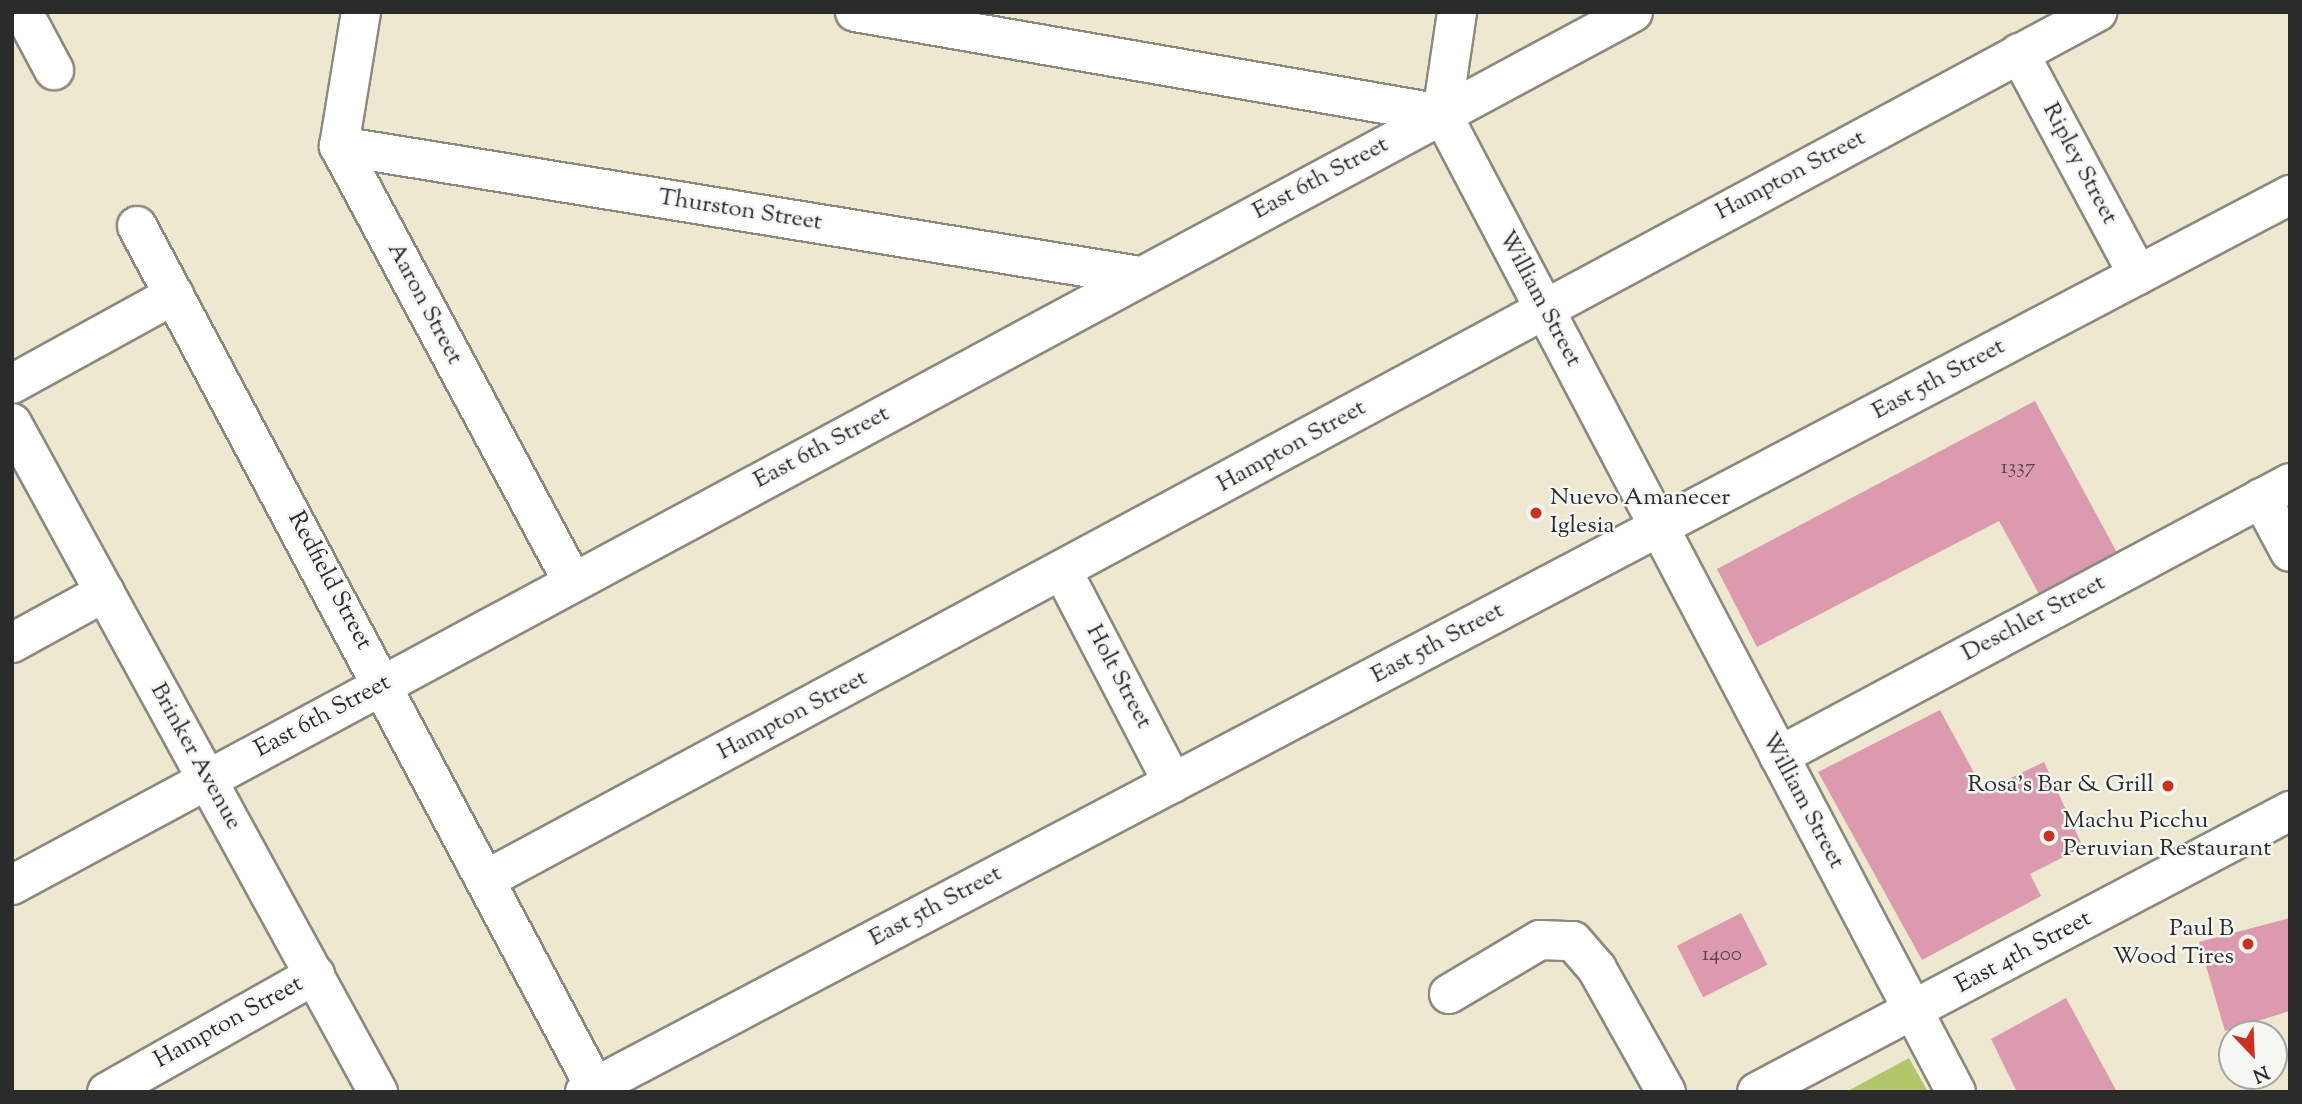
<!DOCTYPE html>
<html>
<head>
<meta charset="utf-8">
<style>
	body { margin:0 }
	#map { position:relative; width:2302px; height:1104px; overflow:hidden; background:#eee8d0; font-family:"Sorts Mill Goudy",serif }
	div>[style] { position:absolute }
	.green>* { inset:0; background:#b2c66a }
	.building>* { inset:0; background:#dc9aae; transform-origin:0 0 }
	.roads { filter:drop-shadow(2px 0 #8c8a7e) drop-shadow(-2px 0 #8c8a7e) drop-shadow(0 2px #8c8a7e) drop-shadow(0 -2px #8c8a7e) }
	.minor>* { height:38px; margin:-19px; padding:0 19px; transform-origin:19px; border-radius:19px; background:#fff }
	.major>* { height:38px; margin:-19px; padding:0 19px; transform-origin:19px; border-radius:19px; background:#fff }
	.dots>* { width:19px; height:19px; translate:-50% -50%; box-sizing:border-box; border:4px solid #f6f6f2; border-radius:50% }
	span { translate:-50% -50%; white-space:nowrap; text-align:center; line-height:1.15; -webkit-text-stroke:5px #f6f6f2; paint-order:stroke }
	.number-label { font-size:21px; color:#57474c }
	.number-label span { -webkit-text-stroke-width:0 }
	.street-label { font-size:24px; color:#2b2b2b }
	.poi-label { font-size:24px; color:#2b2b2b }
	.left { translate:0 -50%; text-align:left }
	.right { translate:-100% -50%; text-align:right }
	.frame { position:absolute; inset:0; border:14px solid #2b2b2b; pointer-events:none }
	.north { position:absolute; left:2218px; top:1020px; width:70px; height:70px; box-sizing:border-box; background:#f6f6f2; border:2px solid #a5a5a2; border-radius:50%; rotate:157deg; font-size:19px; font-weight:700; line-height:28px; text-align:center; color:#2b2b2b }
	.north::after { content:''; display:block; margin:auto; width:24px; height:32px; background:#c8321e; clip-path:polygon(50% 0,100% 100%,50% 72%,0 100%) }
</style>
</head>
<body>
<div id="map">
	<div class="green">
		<div style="clip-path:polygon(1909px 1058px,1928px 1092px,1846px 1092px)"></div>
	</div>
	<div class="building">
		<div style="clip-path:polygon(2035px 401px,2121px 560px,2044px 603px,1999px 521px,1757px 647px,1717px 569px)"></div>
		<div style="clip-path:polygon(1940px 710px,1984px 791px,2044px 762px,2083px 847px,2030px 874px,2041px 896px,1922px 960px,1818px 772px)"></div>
		<div style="left:1741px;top:913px;width:58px;height:72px;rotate:63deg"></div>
		<div style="clip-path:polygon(2290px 918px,2290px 1011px,2225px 1031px,2199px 942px)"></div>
		<div style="clip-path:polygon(2066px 998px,2117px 1092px,2017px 1092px,1991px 1039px)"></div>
	</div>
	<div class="roads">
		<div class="minor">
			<div style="left:23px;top:12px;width:66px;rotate:61.9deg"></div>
			<div style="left:361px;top:12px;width:136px;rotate:99.3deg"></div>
			<div style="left:339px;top:146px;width:495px;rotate:61.8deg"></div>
			<div style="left:855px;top:12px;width:596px;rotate:9.86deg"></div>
			<div style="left:2019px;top:53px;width:252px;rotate:61.8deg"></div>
			<div style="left:1442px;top:114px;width:1105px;rotate:62.28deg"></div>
			<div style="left:1442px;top:114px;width:103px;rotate:-81.6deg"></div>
			<div style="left:339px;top:146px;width:811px;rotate:9.22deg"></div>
			<div style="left:137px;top:226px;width:975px;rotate:61.99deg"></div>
			<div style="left:12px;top:384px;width:185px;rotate:-28.8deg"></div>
			<div style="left:12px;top:423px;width:763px;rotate:61.32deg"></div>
			<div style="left:2261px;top:498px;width:61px;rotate:61.8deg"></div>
			<div style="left:1063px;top:572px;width:238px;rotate:62.5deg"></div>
			<div style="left:12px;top:643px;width:106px;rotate:-28.7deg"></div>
			<div style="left:1779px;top:756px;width:579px;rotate:-28.11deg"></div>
			<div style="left:487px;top:879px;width:1829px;rotate:-28.3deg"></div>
			<div style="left:12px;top:885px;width:1841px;rotate:-28.3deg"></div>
			<div style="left:1449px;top:994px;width:106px;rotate:-30.7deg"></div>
			<div style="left:1540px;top:940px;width:33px;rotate:2deg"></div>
			<div style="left:1573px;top:941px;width:37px;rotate:49deg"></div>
			<div style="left:1597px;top:969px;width:141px;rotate:60.7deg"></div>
			<div style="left:107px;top:1092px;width:239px;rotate:-29.4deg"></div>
			<div style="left:585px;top:1092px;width:1927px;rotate:-27.75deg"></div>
		</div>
		<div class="major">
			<div style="left:1757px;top:1092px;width:603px;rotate:-27.8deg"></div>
		</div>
	</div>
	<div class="dots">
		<div style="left:1536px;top:513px;background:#c8321e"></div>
		<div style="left:2168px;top:786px;background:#c8321e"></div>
		<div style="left:2049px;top:836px;background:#c8321e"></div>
		<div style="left:2248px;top:944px;background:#c8321e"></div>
	</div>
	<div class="number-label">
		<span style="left:2018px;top:468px">1337</span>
		<span style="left:1722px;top:955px">1400</span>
	</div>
	<div class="street-label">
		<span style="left:2079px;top:164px;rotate:62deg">Ripley Street</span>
		<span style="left:1791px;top:176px;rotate:-28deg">Hampton Street</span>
		<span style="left:1321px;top:179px;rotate:-28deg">East 6th Street</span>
		<span style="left:740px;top:211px;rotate:9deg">Thurston Street</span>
		<span style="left:1539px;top:299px;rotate:62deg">William Street</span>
		<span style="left:424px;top:304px;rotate:62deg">Aaron Street</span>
		<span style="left:1939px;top:380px;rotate:-28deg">East 5th Street</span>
		<span style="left:1292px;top:447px;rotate:-29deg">Hampton Street</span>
		<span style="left:822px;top:448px;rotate:-28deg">East 6th Street</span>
		<span style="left:329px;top:581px;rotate:62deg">Redfield Street</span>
		<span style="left:2034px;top:619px;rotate:-28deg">Deschler Street</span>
		<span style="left:1438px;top:644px;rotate:-28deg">East 5th Street</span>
		<span style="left:1118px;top:677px;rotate:62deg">Holt Street</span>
		<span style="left:793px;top:716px;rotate:-28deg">Hampton Street</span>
		<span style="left:323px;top:717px;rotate:-28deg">East 6th Street</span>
		<span style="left:195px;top:757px;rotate:61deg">Brinker Avenue</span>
		<span style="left:1802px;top:801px;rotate:62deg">William Street</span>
		<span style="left:936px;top:907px;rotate:-28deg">East 5th Street</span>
		<span style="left:2024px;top:953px;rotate:-28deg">East 4th Street</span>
		<span style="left:229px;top:1023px;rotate:-29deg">Hampton Street</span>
	</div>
	<div class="poi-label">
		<span class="left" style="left:1550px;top:513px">Nuevo Amanecer<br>Iglesia</span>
		<span class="right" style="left:2154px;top:786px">Rosa's Bar &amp; Grill</span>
		<span class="left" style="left:2063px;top:836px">Machu Picchu<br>Peruvian Restaurant</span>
		<span class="right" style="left:2234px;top:944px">Paul B<br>Wood Tires</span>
	</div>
	<div class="frame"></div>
	<div class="north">N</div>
</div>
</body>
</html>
